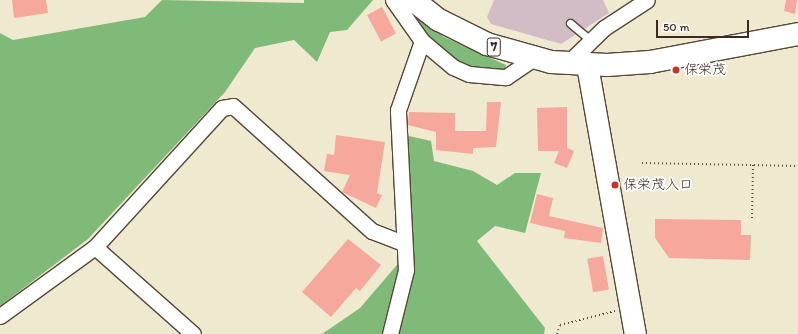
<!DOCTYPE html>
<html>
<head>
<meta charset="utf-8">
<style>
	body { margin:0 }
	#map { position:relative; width:798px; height:334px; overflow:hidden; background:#efe9d0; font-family:Itim,"Klee One",sans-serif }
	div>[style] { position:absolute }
	.industrial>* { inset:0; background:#d2bdc6 }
	.forest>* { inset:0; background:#80ba78 }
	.building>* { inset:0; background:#f5a89b; transform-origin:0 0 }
	.path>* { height:2px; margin-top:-1px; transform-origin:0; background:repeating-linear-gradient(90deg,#564739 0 1px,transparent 0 4px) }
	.roads { filter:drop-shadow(1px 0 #564739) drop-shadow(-1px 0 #564739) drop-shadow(0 1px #564739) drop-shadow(0 -1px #564739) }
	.lane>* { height:7px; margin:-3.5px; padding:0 3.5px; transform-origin:3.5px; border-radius:3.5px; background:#fff }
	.street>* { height:15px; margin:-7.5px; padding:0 7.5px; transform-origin:7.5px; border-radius:7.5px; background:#fff }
	.secondary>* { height:21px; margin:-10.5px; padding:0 10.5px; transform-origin:10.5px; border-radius:10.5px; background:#fff }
	.primary>* { height:22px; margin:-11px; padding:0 11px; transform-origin:11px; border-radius:11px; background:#fff }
	.dots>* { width:11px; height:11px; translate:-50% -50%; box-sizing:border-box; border:2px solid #fff; border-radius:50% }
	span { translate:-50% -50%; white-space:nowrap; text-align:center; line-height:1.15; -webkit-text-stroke:3.5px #fff; paint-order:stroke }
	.shield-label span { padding:1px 3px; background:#fff; border:1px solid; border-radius:3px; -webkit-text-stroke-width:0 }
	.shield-label { font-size:13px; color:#3b2a1e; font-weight:700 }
	.poi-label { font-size:14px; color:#3b2a1e }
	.left { translate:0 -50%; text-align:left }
	.scale { position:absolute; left:656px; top:20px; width:93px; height:18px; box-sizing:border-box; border:2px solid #3b2a1e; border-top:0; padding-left:5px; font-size:12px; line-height:14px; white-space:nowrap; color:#3b2a1e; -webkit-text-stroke:3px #fff; paint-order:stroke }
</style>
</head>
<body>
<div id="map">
	<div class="industrial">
		<div style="clip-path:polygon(494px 0,603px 0,609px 13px,561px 44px,491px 24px,487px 17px)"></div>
	</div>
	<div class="forest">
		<div style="clip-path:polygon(162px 0,304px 3px,304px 0,373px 0,347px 30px,330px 32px,317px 62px,294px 40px,255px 48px,225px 92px,88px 239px,0 306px,0 33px,13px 40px,145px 17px)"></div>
		<div style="clip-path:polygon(409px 12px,444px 37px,506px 65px,505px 71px,468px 66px,457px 60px,428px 35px)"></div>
		<div style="clip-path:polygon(409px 136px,431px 141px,434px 161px,473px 171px,497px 185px,515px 173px,541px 173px,525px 233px,495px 226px,477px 241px,545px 328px,544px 334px,322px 334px,360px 308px,409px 251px)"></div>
	</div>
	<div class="building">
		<div style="clip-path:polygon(12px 0,46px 0,48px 13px,14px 18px)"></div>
		<div style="clip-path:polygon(786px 0,797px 0,795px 14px,784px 11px)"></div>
		<div style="left:382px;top:7px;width:30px;height:17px;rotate:62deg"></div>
		<div style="clip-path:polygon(487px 102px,501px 102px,496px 147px,473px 148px,473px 154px,436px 150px,436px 132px,408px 125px,409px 112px,455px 113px,455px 131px,486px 131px)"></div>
		<div style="clip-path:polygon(567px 107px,567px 148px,574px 151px,567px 168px,554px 163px,559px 151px,538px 151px,537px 108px)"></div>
		<div style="clip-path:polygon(336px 135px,385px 142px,377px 193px,382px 195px,376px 208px,342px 192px,350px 175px,324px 171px,327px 154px,334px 155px)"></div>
		<div style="clip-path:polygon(537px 194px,553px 198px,549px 216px,603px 228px,601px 243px,564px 238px,565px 231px,530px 223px)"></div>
		<div style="clip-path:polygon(655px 219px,741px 220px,741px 235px,751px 235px,750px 260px,669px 258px,655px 238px)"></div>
		<div style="clip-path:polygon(348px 239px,381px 265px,360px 291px,356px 288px,331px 317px,302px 292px)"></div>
		<div style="left:603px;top:256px;width:34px;height:16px;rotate:80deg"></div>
	</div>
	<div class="path">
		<div style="left:642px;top:163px;width:156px;rotate:1.1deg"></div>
		<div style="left:752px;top:218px;width:53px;rotate:-88.9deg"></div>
		<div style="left:557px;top:334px;width:9px;rotate:-72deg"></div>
		<div style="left:560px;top:325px;width:57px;rotate:-14.3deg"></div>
	</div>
	<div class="roads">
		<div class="lane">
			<div style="left:570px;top:23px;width:26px;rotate:40deg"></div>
		</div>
		<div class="street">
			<div style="left:393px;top:0;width:50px;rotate:54.7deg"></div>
			<div style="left:422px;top:41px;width:40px;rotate:40deg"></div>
			<div style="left:453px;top:67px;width:17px;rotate:24deg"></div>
			<div style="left:469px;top:74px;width:37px;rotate:5deg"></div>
			<div style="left:506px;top:77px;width:32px;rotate:-34deg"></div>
			<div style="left:568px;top:63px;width:50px;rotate:-44.2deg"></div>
			<div style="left:604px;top:28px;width:51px;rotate:-33.1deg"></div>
			<div style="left:95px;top:247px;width:131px;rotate:41.6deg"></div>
			<div style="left:0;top:316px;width:117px;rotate:-36deg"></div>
			<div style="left:95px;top:247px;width:188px;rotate:-47.6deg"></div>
			<div style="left:222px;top:108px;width:11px;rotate:-10deg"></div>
			<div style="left:233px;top:106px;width:187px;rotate:42deg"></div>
			<div style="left:372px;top:231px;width:34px;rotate:21deg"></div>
			<div style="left:390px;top:334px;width:66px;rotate:-76deg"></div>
			<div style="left:406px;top:270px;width:160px;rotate:-92.9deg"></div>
			<div style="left:398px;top:110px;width:73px;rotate:-70.8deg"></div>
		</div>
		<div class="secondary">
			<div style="left:587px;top:65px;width:273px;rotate:79.9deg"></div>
		</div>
		<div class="primary">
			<div style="left:413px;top:0;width:33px;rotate:38deg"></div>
			<div style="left:439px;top:20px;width:54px;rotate:26.6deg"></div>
			<div style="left:487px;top:44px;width:66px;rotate:15.7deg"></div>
			<div style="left:551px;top:62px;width:56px;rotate:3.1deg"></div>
			<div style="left:607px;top:65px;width:43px;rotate:-4deg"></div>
			<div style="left:650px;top:62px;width:151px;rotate:-10.7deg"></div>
		</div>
	</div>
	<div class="dots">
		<div style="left:676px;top:70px;background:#c8321e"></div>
		<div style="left:615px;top:185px;background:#c8321e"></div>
	</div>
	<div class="shield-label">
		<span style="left:494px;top:47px">7</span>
	</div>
	<div class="poi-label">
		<span class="left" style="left:684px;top:70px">保栄茂</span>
		<span class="left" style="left:623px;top:185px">保栄茂入口</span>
	</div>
	<div class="scale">50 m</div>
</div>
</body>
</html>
